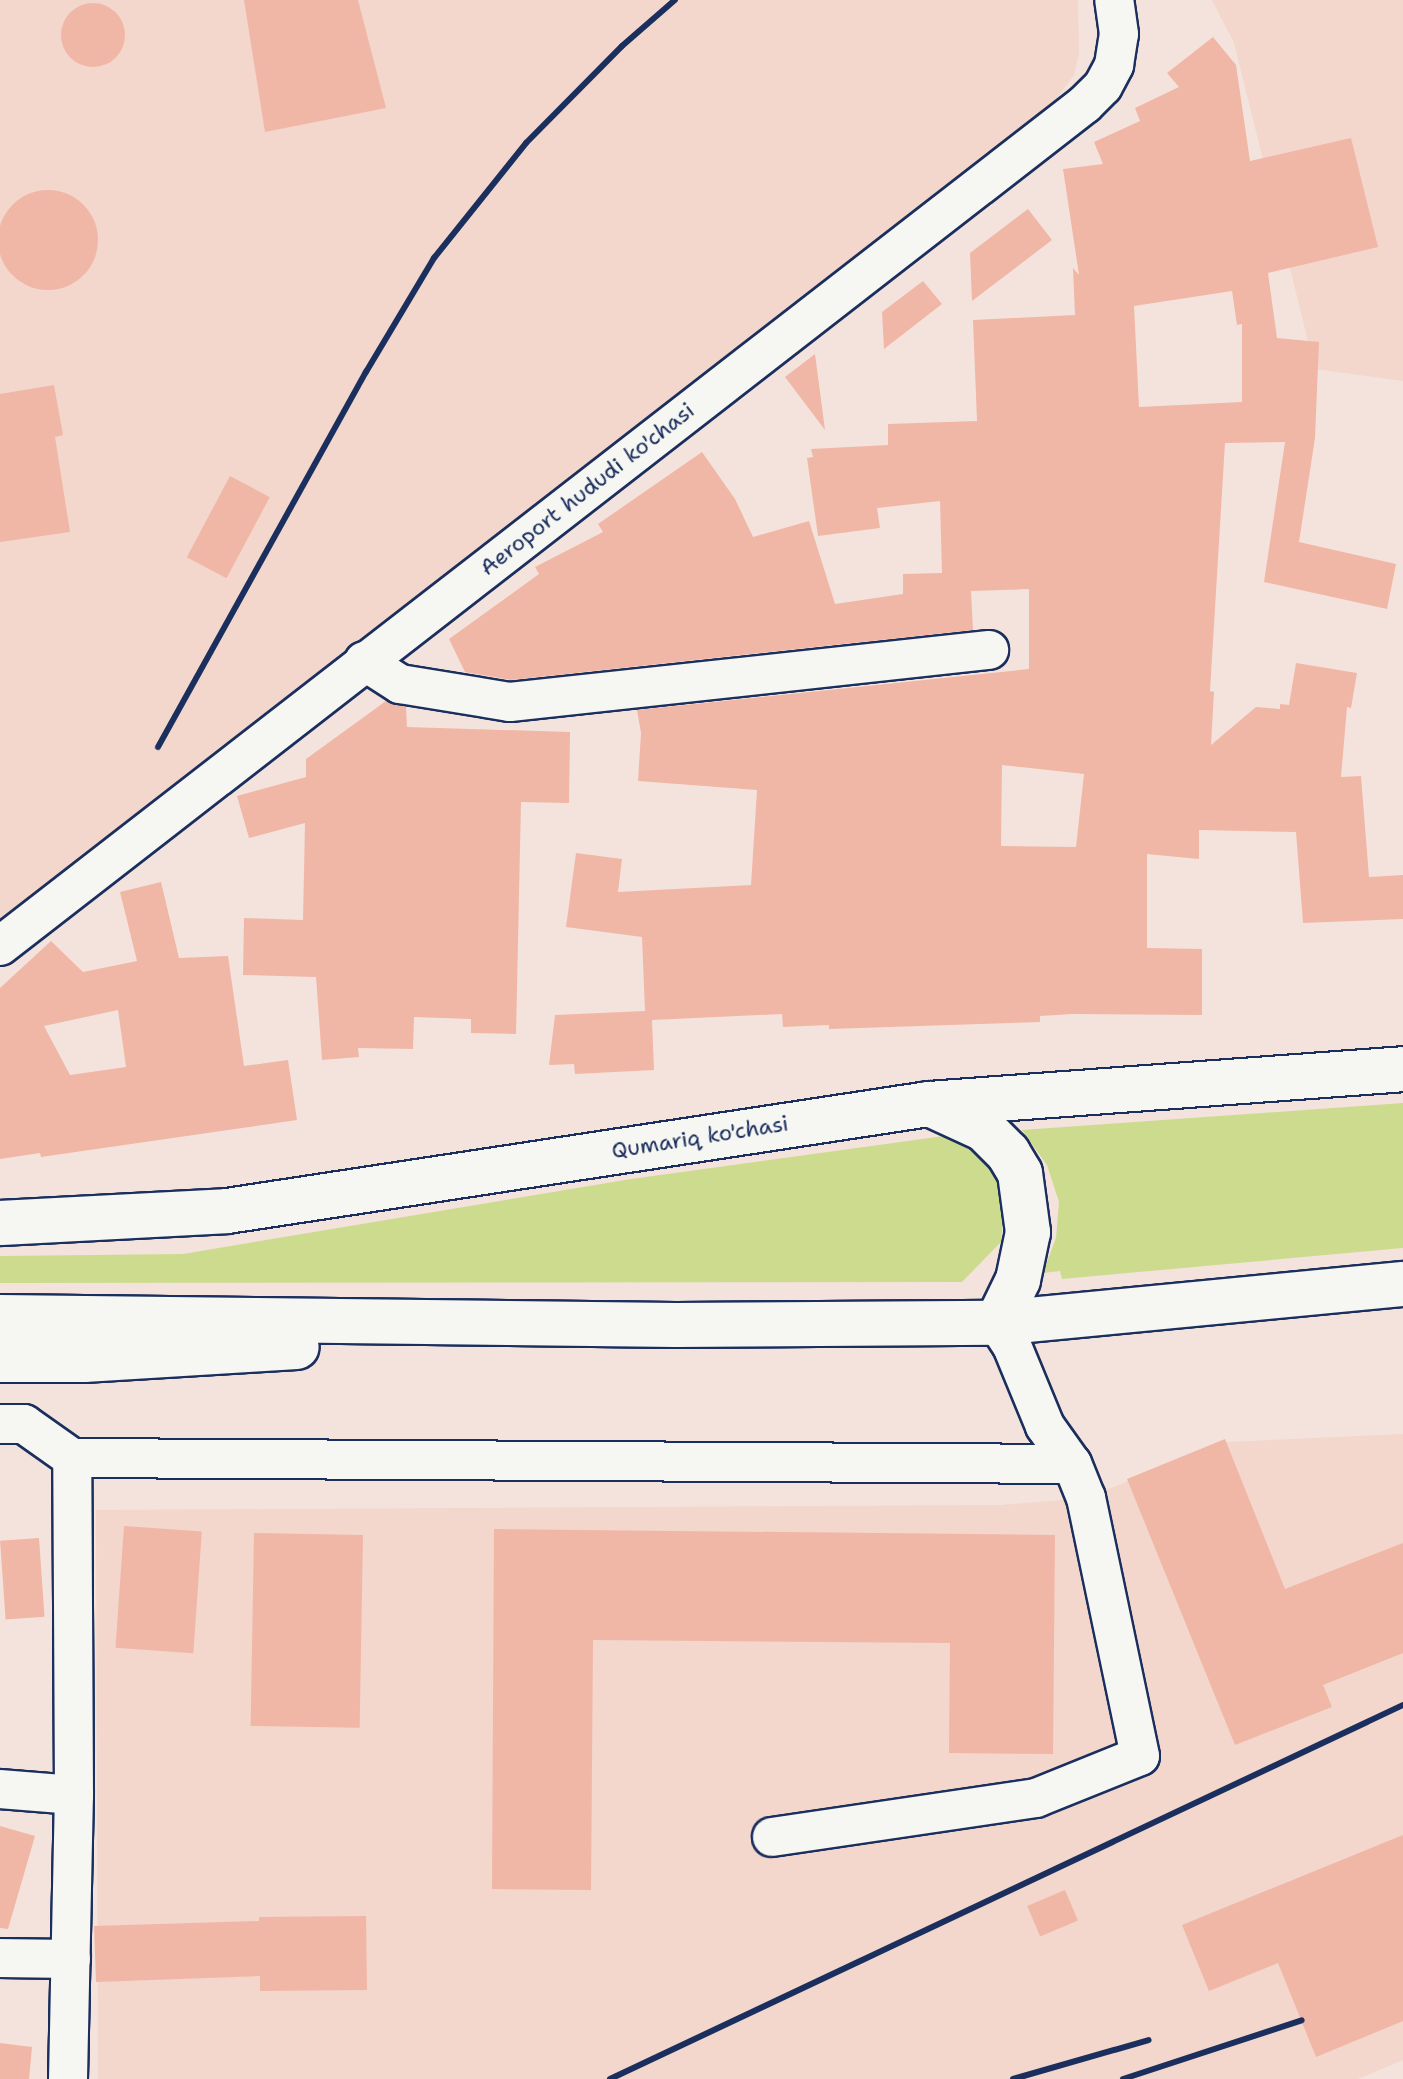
<!DOCTYPE html>
<html>
<head>
<meta charset="utf-8">
<style>
	body { margin:0 }
	#map { position:relative; width:1403px; height:2079px; overflow:hidden; background:#f4e3dc; font-family:"Shantell Sans",sans-serif }
	div>[style] { position:absolute }
	.built>* { inset:0; background:#f3d6cc }
	.green>* { inset:0; background:#cddb8f }
	.building>* { inset:0; background:#f0b7a7; transform-origin:0 0 }
	.round { border-radius:50% }
	.roads { filter:drop-shadow(2px 0 #1b2f5e) drop-shadow(-2px 0 #1b2f5e) drop-shadow(0 2px #1b2f5e) drop-shadow(0 -2px #1b2f5e) }
	.street>* { height:38px; margin:-19px; padding:0 19px; transform-origin:19px; border-radius:19px; background:#f6f6f2 }
	.primary>* { height:44px; margin:-22px; padding:0 22px; transform-origin:22px; border-radius:22px; background:#f6f6f2 }
	.rail>* { height:6px; margin:-3px; padding:0 3px; transform-origin:3px; border-radius:3px; background:#1b2f5e }
	span { translate:-50% -50%; white-space:nowrap; text-align:center; line-height:1.15; -webkit-text-stroke:6px #f6f6f2; paint-order:stroke }
	.street-label { font-size:22px; color:#1b2f5e }
</style>
</head>
<body>
<div id="map">
	<div class="built">
		<div style="clip-path:polygon(0 0,1078px 0,1079px 53px,1074px 75px,1053px 103px,0 920px)"></div>
		<div style="clip-path:polygon(1212px 0,1403px 0,1403px 381px,1315px 369px,1234px 43px)"></div>
		<div style="clip-path:polygon(1403px 1434px,1403px 2060px,1358px 2079px,98px 2079px,96px 1510px,1001px 1505px,1086px 1498px,1226px 1442px)"></div>
	</div>
	<div class="green">
		<div style="clip-path:polygon(1403px 1103px,1403px 1248px,1062px 1279px,1060px 1271px,1043px 1273px,1056px 1238px,1059px 1202px,1047px 1165px,1022px 1130px)"></div>
		<div style="clip-path:polygon(944px 1136px,961px 1139px,985px 1157px,1005px 1197px,1001px 1242px,962px 1282px,0 1283px,0 1256px,183px 1254px,631px 1179px)"></div>
	</div>
	<div class="building">
		<div style="clip-path:polygon(244px 0,358px 0,386px 108px,265px 132px)"></div>
		<div class="round" style="left:61px;top:3px;width:64px;height:64px"></div>
		<div style="clip-path:polygon(evenodd,1213px 37px,1236px 65px,1250px 161px,1351px 138px,1378px 247px,1268px 273px,1277px 338px,1319px 342px,1315px 438px,1299px 542px,1396px 564px,1387px 609px,1264px 582px,1285px 442px,1225px 443px,1210px 691px,1214px 692px,1211px 745px,1256px 707px,1280px 709px,1280px 704px,1289px 705px,1296px 663px,1357px 673px,1351px 708px,1347px 707px,1341px 777px,1361px 776px,1369px 877px,1403px 875px,1403px 919px,1303px 923px,1296px 832px,1199px 830px,1199px 859px,1147px 854px,1147px 948px,1202px 949px,1202px 1015px,1073px 1014px,1040px 1016px,1040px 1022px,829px 1029px,829px 1025px,783px 1027px,782px 1014px,652px 1020px,654px 1070px,575px 1074px,574px 1064px,549px 1065px,555px 1015px,645px 1011px,642px 937px,566px 927px,576px 853px,622px 859px,618px 892px,751px 885px,757px 790px,638px 781px,641px 733px,637px 710px,1029px 669px,1029px 589px,971px 591px,973px 630px,511px 680px,465px 672px,449px 639px,539px 574px,535px 567px,603px 532px,598px 524px,702px 452px,735px 499px,753px 537px,809px 521px,835px 604px,903px 594px,903px 574px,942px 573px,940px 501px,877px 508px,880px 528px,818px 536px,807px 458px,813px 457px,811px 449px,888px 445px,888px 424px,977px 421px,973px 320px,1075px 315px,1073px 268px,1079px 275px,1063px 169px,1103px 164px,1094px 142px,1140px 121px,1135px 108px,1179px 87px,1167px 73px,1213px 37px,1232px 291px,1237px 325px,1242px 324px,1242px 402px,1139px 407px,1134px 306px,1232px 291px,1213px 37px,1002px 765px,1084px 774px,1076px 847px,1001px 846px,1002px 765px)"></div>
		<div class="round" style="left:-2px;top:190px;width:100px;height:100px"></div>
		<div style="clip-path:polygon(1028px 209px,1052px 240px,972px 301px,970px 253px)"></div>
		<div style="clip-path:polygon(923px 281px,942px 304px,884px 349px,882px 312px)"></div>
		<div style="clip-path:polygon(815px 354px,825px 430px,785px 377px)"></div>
		<div style="clip-path:polygon(54px 385px,63px 435px,55px 437px,70px 532px,0 542px,0 394px)"></div>
		<div style="left:230px;top:476px;width:45px;height:92px;rotate:28deg"></div>
		<div style="clip-path:polygon(386px 701px,406px 707px,407px 727px,570px 732px,569px 803px,521px 802px,516px 1034px,471px 1033px,471px 1019px,414px 1017px,413px 1049px,358px 1048px,359px 1057px,322px 1060px,316px 977px,243px 975px,244px 918px,303px 920px,305px 823px,249px 838px,237px 796px,306px 777px,306px 759px)"></div>
		<div style="clip-path:polygon(evenodd,161px 882px,179px 958px,228px 956px,244px 1066px,288px 1060px,297px 1120px,41px 1157px,40px 1153px,0 1159px,0 988px,51px 941px,83px 972px,137px 961px,120px 892px,161px 882px,118px 1010px,126px 1067px,70px 1075px,44px 1026px,118px 1010px)"></div>
		<div style="clip-path:polygon(1225px 1439px,1285px 1589px,1403px 1543px,1403px 1653px,1323px 1685px,1332px 1707px,1235px 1745px,1127px 1479px)"></div>
		<div style="left:124px;top:1526px;width:78px;height:122px;rotate:4deg"></div>
		<div style="clip-path:polygon(494px 1529px,1055px 1535px,1053px 1754px,949px 1753px,950px 1643px,593px 1640px,591px 1890px,492px 1889px)"></div>
		<div style="left:254px;top:1533px;width:109px;height:193px;rotate:1deg"></div>
		<div style="left:39px;top:1538px;width:79px;height:39px;rotate:86deg"></div>
		<div style="clip-path:polygon(0 1826px,35px 1836px,8px 1929px,0 1928px)"></div>
		<div style="clip-path:polygon(1403px 1835px,1403px 2021px,1316px 2057px,1278px 1963px,1209px 1991px,1182px 1925px)"></div>
		<div style="left:1065px;top:1890px;width:33px;height:41px;rotate:67deg"></div>
		<div style="clip-path:polygon(366px 1916px,367px 1990px,260px 1991px,260px 1976px,96px 1982px,94px 1926px,259px 1921px,259px 1917px)"></div>
		<div style="clip-path:polygon(0 2043px,32px 2047px,29px 2079px,0 2079px)"></div>
	</div>
	<div class="roads">
		<div class="street">
			<div style="left:364px;top:661px;width:43px;rotate:32.6deg"></div>
			<div style="left:400px;top:684px;width:111px;rotate:9.3deg"></div>
			<div style="left:510px;top:702px;width:482px;rotate:-6.2deg"></div>
			<div style="left:0;top:946px;width:1373px;rotate:-37.81deg"></div>
			<div style="left:1085px;top:104px;width:25px;rotate:-45deg"></div>
			<div style="left:1103px;top:86px;width:24px;rotate:-62deg"></div>
			<div style="left:1114px;top:65px;width:31px;rotate:-81deg"></div>
			<div style="left:1119px;top:34px;width:34px;rotate:-98deg"></div>
			<div style="left:0;top:1424px;width:24px"></div>
			<div style="left:24px;top:1424px;width:59px;rotate:35.3deg"></div>
			<div style="left:72px;top:1458px;width:1000px;rotate:0.34deg"></div>
			<div style="left:1072px;top:1464px;width:47px;rotate:-125.4deg"></div>
			<div style="left:1045px;top:1426px;width:87px;rotate:-112.4deg"></div>
			<div style="left:1012px;top:1346px;width:27px;rotate:-123deg"></div>
			<div style="left:0;top:1789px;width:74px;rotate:4.6deg"></div>
			<div style="left:772px;top:1837px;width:267px;rotate:-8.4deg"></div>
			<div style="left:1036px;top:1798px;width:112px;rotate:-22deg"></div>
			<div style="left:1140px;top:1756px;width:264px;rotate:-101.8deg"></div>
			<div style="left:1086px;top:1498px;width:37px;rotate:-112deg"></div>
			<div style="left:0;top:1958px;width:71px;rotate:0.8deg"></div>
			<div style="left:68px;top:2079px;width:284px;rotate:-88.8deg"></div>
			<div style="left:74px;top:1795px;width:337px;rotate:-90.3deg"></div>
		</div>
		<div class="primary">
			<div style="left:934px;top:1106px;width:55px;rotate:24.7deg"></div>
			<div style="left:984px;top:1129px;width:34px;rotate:45deg"></div>
			<div style="left:1008px;top:1153px;width:23px;rotate:59deg"></div>
			<div style="left:1020px;top:1173px;width:60px;rotate:82.3deg"></div>
			<div style="left:1028px;top:1232px;width:49px;rotate:101.8deg"></div>
			<div style="left:1018px;top:1280px;width:48px;rotate:116deg"></div>
			<div style="left:0;top:1223px;width:227px;rotate:-3deg"></div>
			<div style="left:227px;top:1211px;width:710px;rotate:-8.67deg"></div>
			<div style="left:929px;top:1104px;width:475px;rotate:-4.2deg"></div>
			<div style="left:0;top:1317px;width:676px;rotate:0.68deg"></div>
			<div style="left:676px;top:1325px;width:321px;rotate:-0.4deg"></div>
			<div style="left:997px;top:1323px;width:408px;rotate:-5.5deg"></div>
			<div style="left:0;top:1360px;width:84px"></div>
			<div style="left:84px;top:1360px;width:213px;rotate:-3.5deg"></div>
		</div>
	</div>
	<div class="rail">
		<div style="left:158px;top:747px;width:429px;rotate:-61deg"></div>
		<div style="left:366px;top:372px;width:133px;rotate:-59.2deg"></div>
		<div style="left:434px;top:258px;width:147px;rotate:-51.3deg"></div>
		<div style="left:526px;top:143px;width:136px;rotate:-45.3deg"></div>
		<div style="left:622px;top:46px;width:70px;rotate:-41deg"></div>
		<div style="left:610px;top:2079px;width:877px;rotate:-25.25deg"></div>
		<div style="left:1013px;top:2079px;width:141px;rotate:-16deg"></div>
		<div style="left:1123px;top:2079px;width:188px;rotate:-18.2deg"></div>
	</div>
	<div class="street-label">
		<span style="left:587px;top:489px;rotate:-38deg">Aeroport hududi ko'chasi</span>
		<span style="left:700px;top:1137px;rotate:-9deg">Qumariq ko'chasi</span>
	</div>
</div>
</body>
</html>
